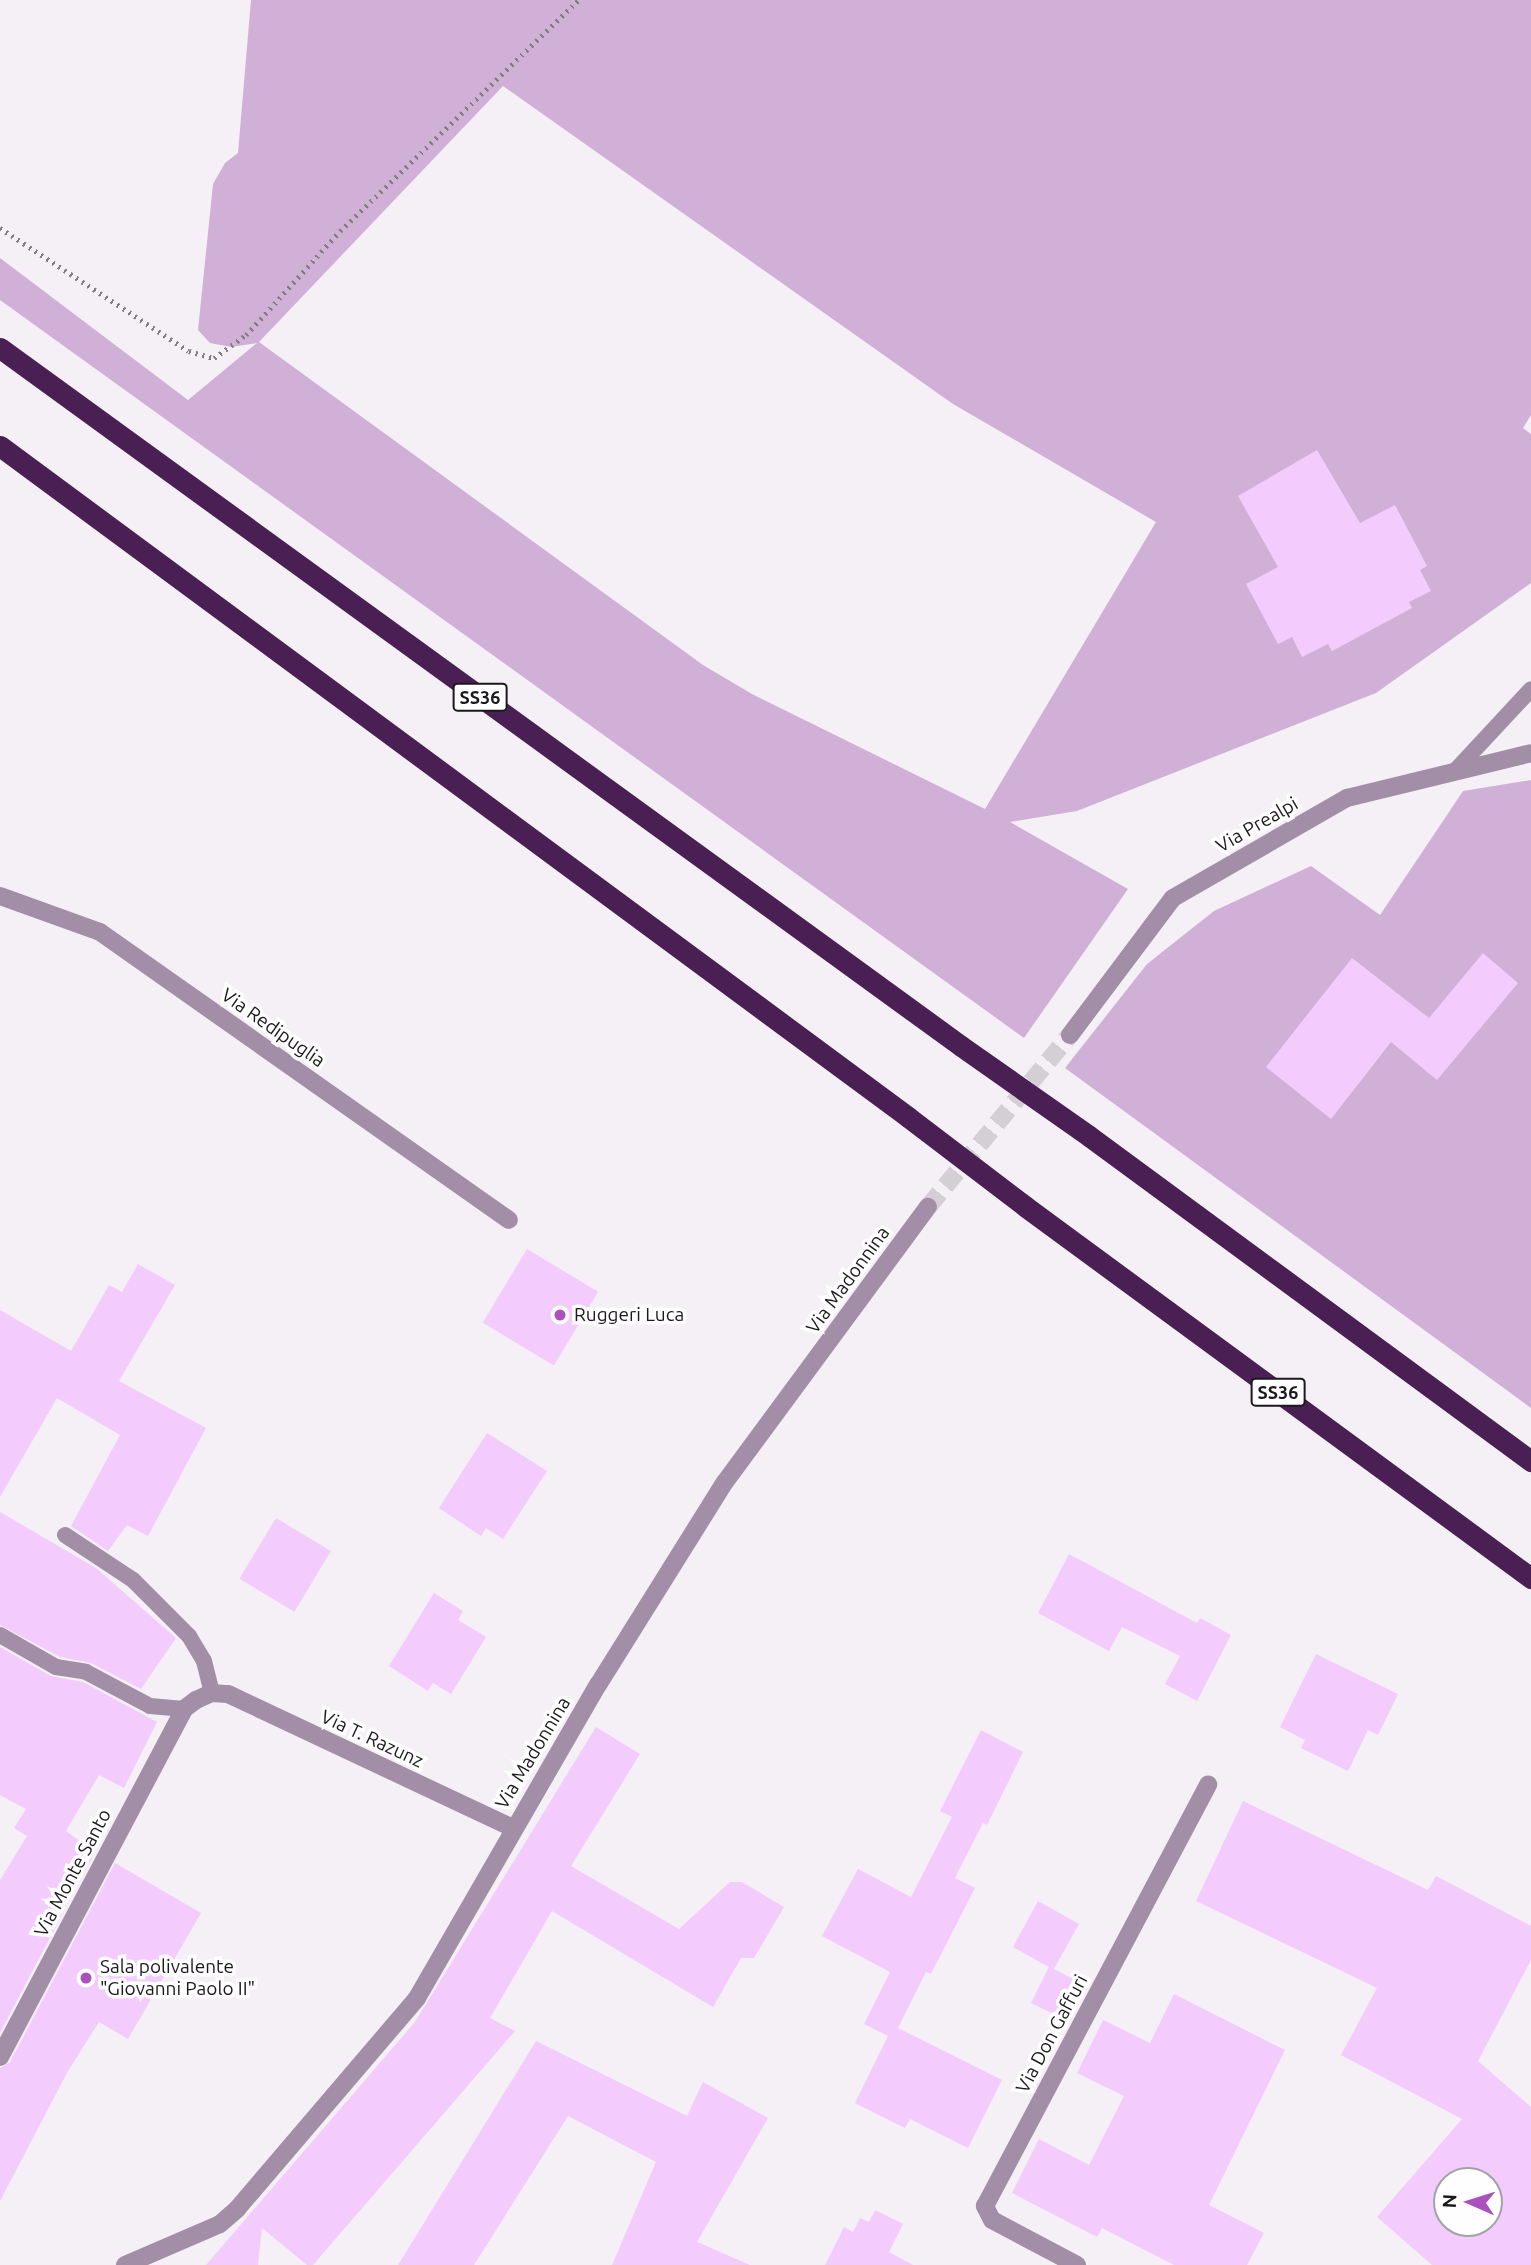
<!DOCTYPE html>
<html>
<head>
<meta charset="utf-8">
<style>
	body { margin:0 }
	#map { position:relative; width:1531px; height:2265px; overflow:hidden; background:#f5eff6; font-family:Ubuntu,sans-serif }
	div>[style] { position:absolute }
	.green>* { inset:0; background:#d1b0d8 }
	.building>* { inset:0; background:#f4cbfd; transform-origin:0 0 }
	.street-tunnel>* { height:18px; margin-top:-9px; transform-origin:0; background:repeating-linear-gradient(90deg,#d4cfd5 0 18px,transparent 0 27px) }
	.path>* { height:4.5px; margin-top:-2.25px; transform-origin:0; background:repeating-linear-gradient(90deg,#807d81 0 2px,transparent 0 7px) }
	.lane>* { height:16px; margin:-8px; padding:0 8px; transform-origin:8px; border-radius:8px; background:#a38ea7 }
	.street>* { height:18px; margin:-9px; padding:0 9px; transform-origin:9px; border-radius:9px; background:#a38ea7 }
	.highway>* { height:21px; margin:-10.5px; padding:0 10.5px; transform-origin:10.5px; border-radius:10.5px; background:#4a1f53 }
	.highway-bridge>* { height:21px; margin:-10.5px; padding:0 10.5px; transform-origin:10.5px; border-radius:10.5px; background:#4a1f53 }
	.dots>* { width:19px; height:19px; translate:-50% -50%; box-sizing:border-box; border:4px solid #fefefe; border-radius:50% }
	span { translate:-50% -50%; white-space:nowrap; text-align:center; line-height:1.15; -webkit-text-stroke:7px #fefefe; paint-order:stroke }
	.shield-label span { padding:2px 5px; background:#fefefe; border:2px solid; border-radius:5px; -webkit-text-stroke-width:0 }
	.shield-label { font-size:18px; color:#1b191c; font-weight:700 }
	.street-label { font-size:19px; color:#1b191c }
	.poi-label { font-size:19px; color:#1b191c }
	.left { translate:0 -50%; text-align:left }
	.north { position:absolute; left:1433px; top:2167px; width:70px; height:70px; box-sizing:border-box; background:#fefefe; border:2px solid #a3a2a4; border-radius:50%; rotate:273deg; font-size:19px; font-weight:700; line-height:28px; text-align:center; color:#1b191c }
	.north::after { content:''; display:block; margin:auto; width:24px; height:32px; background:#aa51bd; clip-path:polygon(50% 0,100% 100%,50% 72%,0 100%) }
</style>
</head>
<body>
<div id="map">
	<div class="green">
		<div style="clip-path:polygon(evenodd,251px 0,1531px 0,1531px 415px,1523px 428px,1531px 434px,1531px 583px,1376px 693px,1077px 811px,1010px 822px,1128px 889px,1024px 1038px,0 300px,0 258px,188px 400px,257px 343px,231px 347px,210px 343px,198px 330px,213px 184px,225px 163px,238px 153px,251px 0,503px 86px,953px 404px,1156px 522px,985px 809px,752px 694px,703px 665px,259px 342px,503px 86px)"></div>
		<div style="clip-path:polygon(1531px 780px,1531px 1408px,1065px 1068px,1147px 964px,1214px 911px,1311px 866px,1380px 915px,1463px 791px)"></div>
	</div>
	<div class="building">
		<div style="clip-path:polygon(1317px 450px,1360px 523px,1395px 505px,1427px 566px,1420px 570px,1431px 591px,1409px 602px,1412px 608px,1332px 651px,1328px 644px,1302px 657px,1292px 637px,1278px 644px,1246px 584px,1278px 567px,1238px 496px)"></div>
		<div style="clip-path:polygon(1483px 953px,1518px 983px,1437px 1080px,1391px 1042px,1331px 1119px,1266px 1067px,1352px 958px,1429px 1018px)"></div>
		<div style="left:527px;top:1249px;width:83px;height:86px;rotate:31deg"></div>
		<div style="clip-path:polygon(138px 1264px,175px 1285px,119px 1381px,206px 1428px,148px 1536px,127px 1525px,108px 1551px,71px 1526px,120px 1435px,57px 1398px,0 1497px,0 1310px,71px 1351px,109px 1285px,122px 1292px)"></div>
		<div style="clip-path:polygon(487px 1433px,547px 1471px,503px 1539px,486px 1528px,481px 1536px,439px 1508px)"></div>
		<div style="clip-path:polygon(0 1512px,96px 1568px,176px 1638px,141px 1689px,91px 1663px,60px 1657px,0 1625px)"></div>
		<div style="left:276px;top:1518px;width:64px;height:71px;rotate:31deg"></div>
		<div style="clip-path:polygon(1069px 1554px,1197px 1623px,1200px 1618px,1231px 1635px,1197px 1701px,1165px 1684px,1180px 1656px,1122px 1627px,1109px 1651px,1038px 1613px)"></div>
		<div style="clip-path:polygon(434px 1593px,463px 1611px,458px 1620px,486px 1637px,451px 1694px,433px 1683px,428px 1691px,389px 1666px)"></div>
		<div style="clip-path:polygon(0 1647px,51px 1676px,83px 1682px,157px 1722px,124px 1788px,99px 1775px,66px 1831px,95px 1852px,0 2033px,0 1880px,27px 1836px,14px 1828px,26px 1809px,0 1795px)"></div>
		<div style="clip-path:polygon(1316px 1654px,1398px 1694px,1378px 1735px,1368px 1730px,1348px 1771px,1301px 1748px,1305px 1740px,1280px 1727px)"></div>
		<div style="clip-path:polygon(596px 1727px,640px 1754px,571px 1866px,679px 1929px,730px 1882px,742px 1882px,784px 1907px,754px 1958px,741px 1958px,713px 2007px,552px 1911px,490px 2018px,515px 2031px,313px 2265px,307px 2265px,262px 2228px,258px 2265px,206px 2265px,415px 2022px)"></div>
		<div style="clip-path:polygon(981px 1730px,1023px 1752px,987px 1825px,983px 1823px,955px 1878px,975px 1888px,931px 1974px,926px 1972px,898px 2028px,1002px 2080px,968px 2148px,910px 2119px,905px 2128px,855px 2103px,888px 2036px,864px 2024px,890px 1972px,822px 1936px,858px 1869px,911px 1897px,952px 1817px,940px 1811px)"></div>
		<div style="clip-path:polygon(evenodd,1243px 1801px,1428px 1890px,1436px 1876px,1531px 1926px,1531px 1960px,1478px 2061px,1531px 2107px,1531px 2265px,1432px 2265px,1377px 2217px,1462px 2119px,1341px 2055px,1377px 1988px,1196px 1901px,1243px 1801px,1447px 2181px,1489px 2181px,1489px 2223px,1447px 2223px,1447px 2181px)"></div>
		<div style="clip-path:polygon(115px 1863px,201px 1913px,128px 2039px,99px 2022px,68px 2071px,0 2201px,0 2068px,10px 2062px)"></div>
		<div style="clip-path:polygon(1038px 1901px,1079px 1924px,1054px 1969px,1077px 1981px,1060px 2017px,1031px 2003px,1049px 1967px,1013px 1947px)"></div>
		<div style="clip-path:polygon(1174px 1994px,1285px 2050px,1209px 2205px,1264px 2233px,1247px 2265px,1174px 2265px,1102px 2228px,1097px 2237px,1012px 2193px,1039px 2139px,1089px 2165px,1124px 2096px,1077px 2073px,1103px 2020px,1150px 2043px)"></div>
		<div style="clip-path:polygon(536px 2041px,687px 2116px,703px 2082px,768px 2118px,697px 2242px,750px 2265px,612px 2265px,656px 2162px,568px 2116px,474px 2265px,398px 2265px)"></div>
		<div style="clip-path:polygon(875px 2210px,903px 2224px,889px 2252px,913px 2265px,825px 2265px,844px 2227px,853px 2232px,860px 2218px,869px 2222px)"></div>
	</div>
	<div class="street-tunnel">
		<div style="left:928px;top:1207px;width:223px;rotate:-50.5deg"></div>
	</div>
	<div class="path">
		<div style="left:0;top:228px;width:225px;rotate:33.1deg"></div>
		<div style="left:189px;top:351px;width:26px;rotate:16deg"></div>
		<div style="left:214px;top:358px;width:39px;rotate:-36deg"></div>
		<div style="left:246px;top:335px;width:140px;rotate:-47.9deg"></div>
		<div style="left:340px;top:231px;width:332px;rotate:-44.1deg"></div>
	</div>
	<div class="lane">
		<div style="left:1454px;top:772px;width:113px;rotate:-47.1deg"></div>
		<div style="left:65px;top:1535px;width:82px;rotate:33.5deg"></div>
		<div style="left:133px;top:1580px;width:79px;rotate:45deg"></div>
		<div style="left:189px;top:1636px;width:29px;rotate:59deg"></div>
		<div style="left:204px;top:1661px;width:33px;rotate:76deg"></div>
		<div style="left:0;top:1635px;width:64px;rotate:29.7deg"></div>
		<div style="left:56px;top:1667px;width:30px;rotate:9deg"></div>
		<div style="left:86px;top:1672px;width:72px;rotate:28deg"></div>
		<div style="left:150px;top:1706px;width:34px;rotate:5deg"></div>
	</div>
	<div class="street">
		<div style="left:0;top:896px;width:106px;rotate:19.8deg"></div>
		<div style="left:100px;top:932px;width:500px;rotate:35.15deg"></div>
		<div style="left:1070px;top:1035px;width:171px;rotate:-53.1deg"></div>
		<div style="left:1173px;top:898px;width:201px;rotate:-29.9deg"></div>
		<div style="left:1347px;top:798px;width:189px;rotate:-13.7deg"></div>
		<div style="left:0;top:2057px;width:394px;rotate:-62.1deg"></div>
		<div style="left:184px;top:1709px;width:15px;rotate:-37deg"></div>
		<div style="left:196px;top:1700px;width:17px;rotate:-24deg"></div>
		<div style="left:212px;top:1693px;width:16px;rotate:4deg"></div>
		<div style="left:228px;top:1694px;width:315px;rotate:25.2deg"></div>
		<div style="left:125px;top:2265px;width:103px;rotate:-23.3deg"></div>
		<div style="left:220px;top:2224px;width:23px;rotate:-41deg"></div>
		<div style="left:237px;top:2209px;width:277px;rotate:-49.5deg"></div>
		<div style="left:417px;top:1998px;width:362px;rotate:-60deg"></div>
		<div style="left:598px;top:1685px;width:239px;rotate:-58deg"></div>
		<div style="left:725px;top:1482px;width:342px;rotate:-53.6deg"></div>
		<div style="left:1077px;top:2265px;width:96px;rotate:-152.1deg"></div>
		<div style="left:992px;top:2220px;width:16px;rotate:-117deg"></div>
		<div style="left:985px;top:2206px;width:477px;rotate:-62.1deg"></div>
	</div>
	<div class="highway">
		<div style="left:0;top:348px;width:1188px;rotate:35.99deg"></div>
		<div style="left:0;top:446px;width:1129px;rotate:36.46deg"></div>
		<div style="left:1089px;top:1136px;width:549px;rotate:36.33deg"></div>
		<div style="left:1026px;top:1207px;width:627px;rotate:36.3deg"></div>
	</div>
	<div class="highway-bridge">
		<div style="left:961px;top:1046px;width:156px;rotate:35.1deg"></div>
		<div style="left:908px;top:1117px;width:148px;rotate:37.3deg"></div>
	</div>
	<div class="dots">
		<div style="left:560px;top:1315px;background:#aa51bd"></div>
		<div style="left:86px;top:1978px;background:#aa51bd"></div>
	</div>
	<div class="shield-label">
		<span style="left:480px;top:697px">SS36</span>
		<span style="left:1278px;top:1392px">SS36</span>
	</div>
	<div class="street-label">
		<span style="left:1257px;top:825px;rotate:-30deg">Via Prealpi</span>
		<span style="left:273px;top:1028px;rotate:35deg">Via Redipuglia</span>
		<span style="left:848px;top:1280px;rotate:-54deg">Via Madonnina</span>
		<span style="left:372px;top:1739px;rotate:25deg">Via T. Razunz</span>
		<span style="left:533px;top:1753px;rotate:-59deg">Via Madonnina</span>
		<span style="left:73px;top:1873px;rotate:-62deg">Via Monte Santo</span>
		<span style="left:1052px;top:2034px;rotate:-62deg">Via Don Gaffuri</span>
	</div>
	<div class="poi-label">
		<span class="left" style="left:574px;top:1315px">Ruggeri Luca</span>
		<span class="left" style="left:100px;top:1978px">Sala polivalente<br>"Giovanni Paolo II"</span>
	</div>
	<div class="north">N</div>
</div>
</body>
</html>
